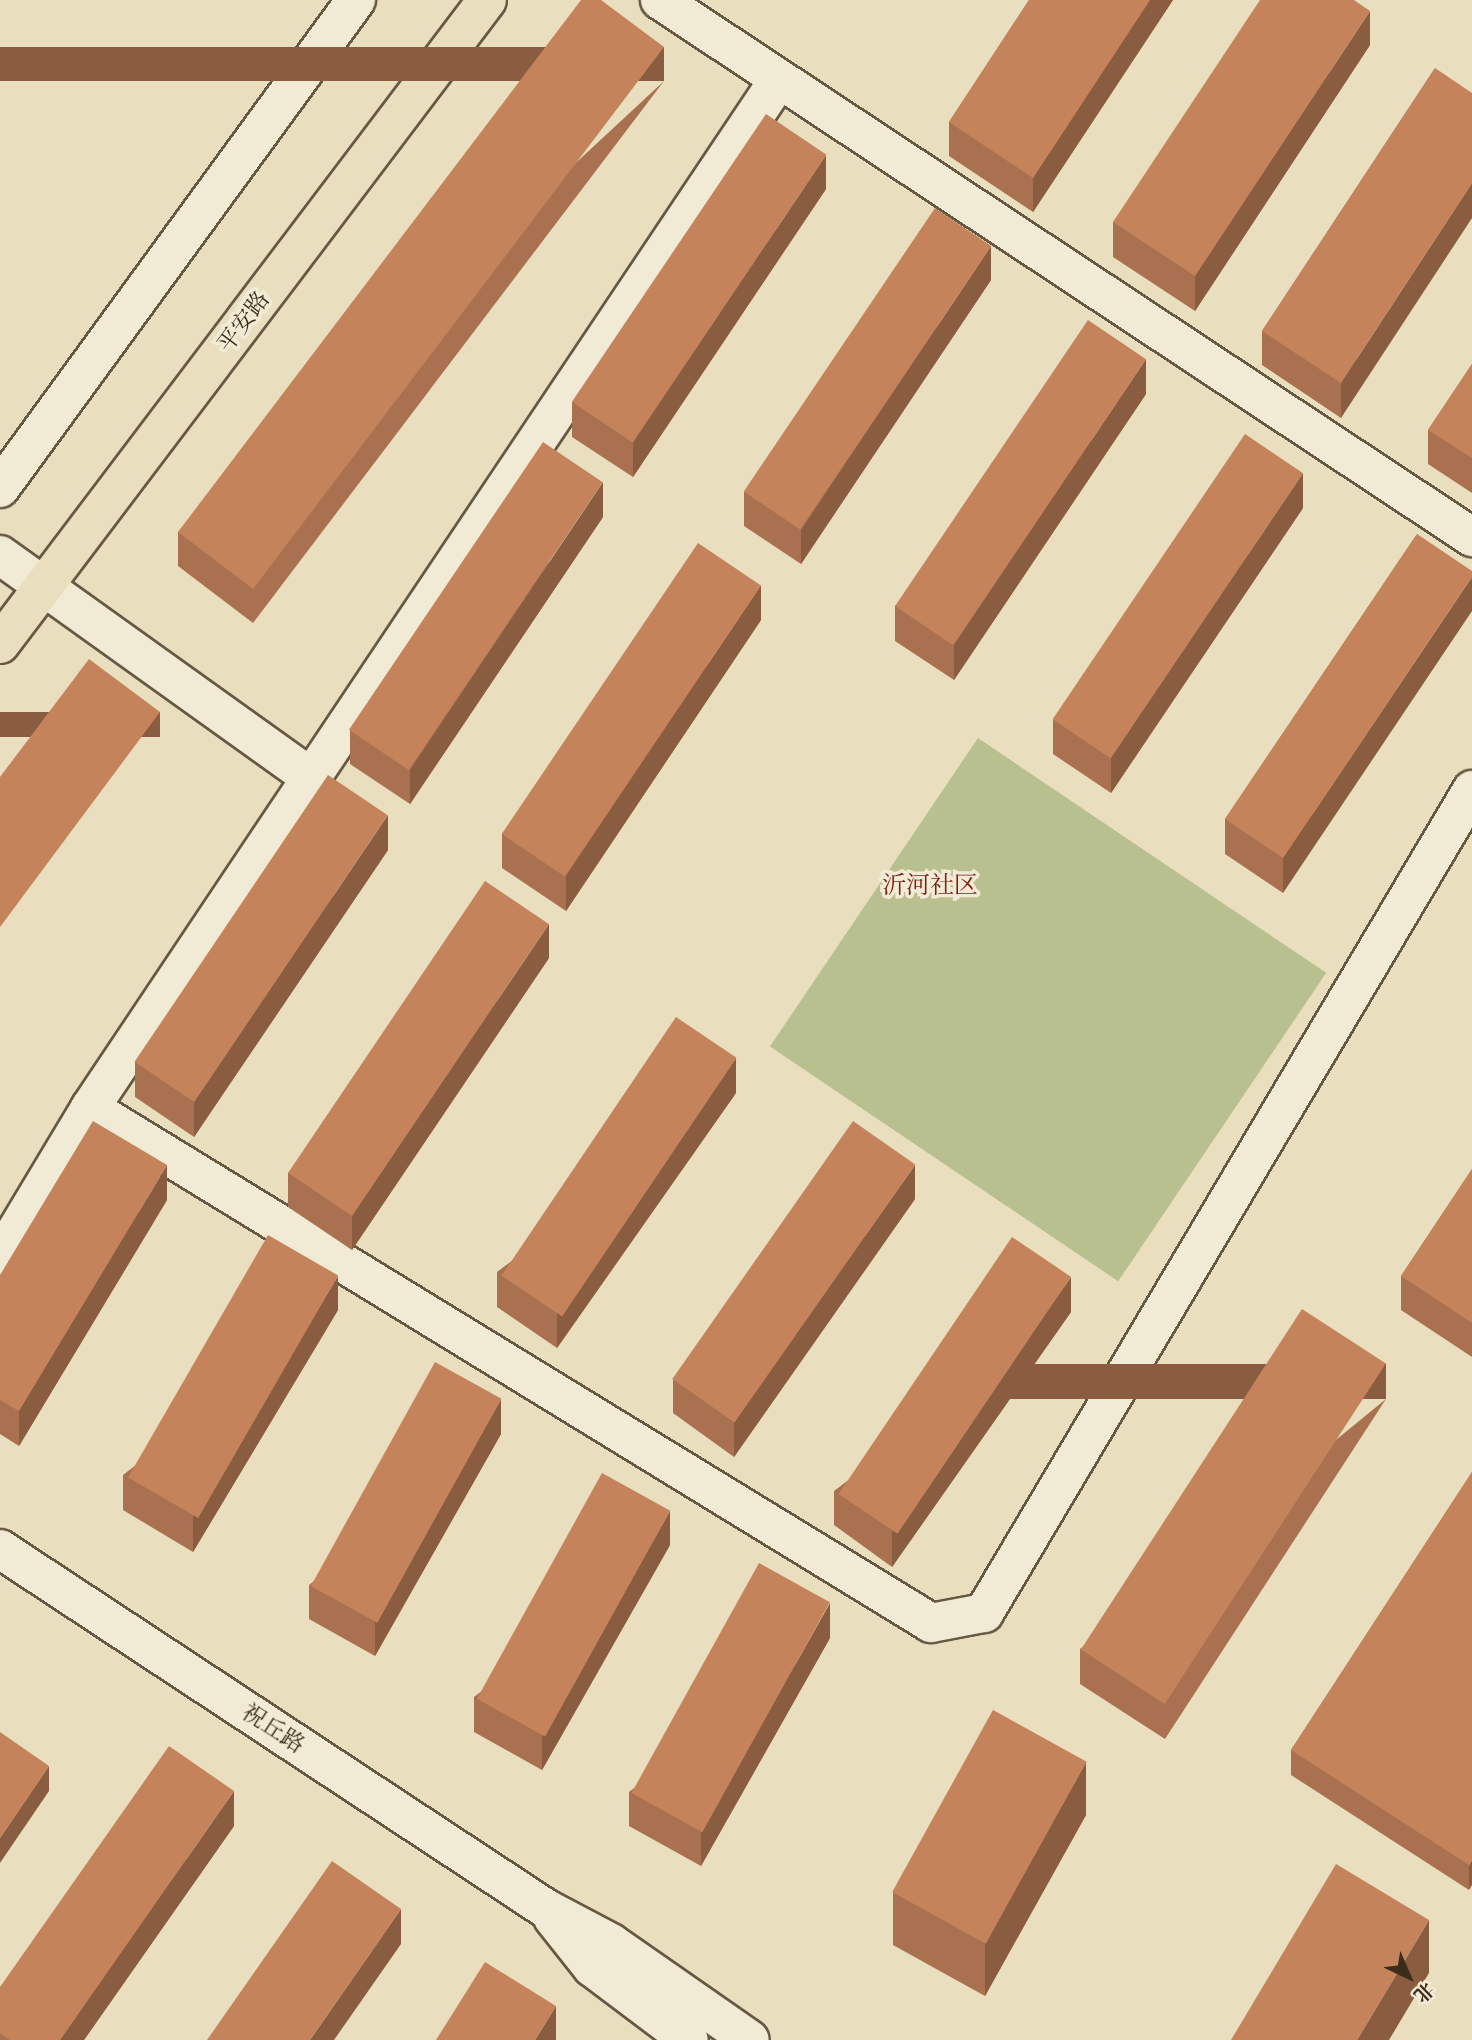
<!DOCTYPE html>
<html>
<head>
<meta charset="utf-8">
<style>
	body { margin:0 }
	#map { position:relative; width:1472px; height:2040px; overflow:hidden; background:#e9debe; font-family:"IM FELL French Canon","Noto Serif SC",serif }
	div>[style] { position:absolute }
	.green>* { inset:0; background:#b9c08f; transform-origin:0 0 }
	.roads { filter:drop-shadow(2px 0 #675843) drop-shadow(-2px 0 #675843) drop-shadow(0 2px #675843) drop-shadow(0 -2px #675843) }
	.minor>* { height:38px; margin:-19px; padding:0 19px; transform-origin:19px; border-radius:19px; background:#f1ead5 }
	.major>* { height:38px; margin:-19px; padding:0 19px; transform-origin:19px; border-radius:19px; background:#e9debe }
	.wall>* { inset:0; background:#a9714f }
	.shaded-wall>* { inset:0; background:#8a5c40; transform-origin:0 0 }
	.building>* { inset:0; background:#c5835c; transform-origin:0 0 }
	span { translate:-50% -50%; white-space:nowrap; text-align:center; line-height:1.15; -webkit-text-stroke:7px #f1ead5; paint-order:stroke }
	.street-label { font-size:23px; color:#3c2c1a }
	.neighbourhood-label { font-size:24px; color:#7a1f14 }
	.north { position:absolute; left:1374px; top:1942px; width:70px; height:70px; -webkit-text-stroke:5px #f1ead5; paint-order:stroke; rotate:136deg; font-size:19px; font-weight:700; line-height:28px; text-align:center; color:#3c2c1a }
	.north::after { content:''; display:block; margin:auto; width:24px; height:32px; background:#3c2c1a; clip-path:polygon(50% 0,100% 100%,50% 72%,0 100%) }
</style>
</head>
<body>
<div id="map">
	<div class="green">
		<div style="left:978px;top:738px;width:420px;height:372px;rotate:34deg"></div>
	</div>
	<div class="roads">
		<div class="minor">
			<div style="left:660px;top:0;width:974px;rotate:33.48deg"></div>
			<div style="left:0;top:488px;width:604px;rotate:-53.89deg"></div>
			<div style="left:0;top:555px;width:383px;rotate:35.6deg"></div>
			<div style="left:90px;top:1108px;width:986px;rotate:31.48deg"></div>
			<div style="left:931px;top:1623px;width:54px;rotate:-10.7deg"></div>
			<div style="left:984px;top:1613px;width:957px;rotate:-59.33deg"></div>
			<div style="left:0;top:1258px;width:175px;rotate:-59deg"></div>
			<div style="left:90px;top:1108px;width:1238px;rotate:-56.19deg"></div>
			<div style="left:0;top:1549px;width:653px;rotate:33.37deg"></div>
			<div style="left:545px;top:1908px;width:75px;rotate:27.9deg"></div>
			<div style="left:611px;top:1943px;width:169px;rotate:34.9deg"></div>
			<div style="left:553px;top:1918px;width:63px;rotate:51.5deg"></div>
			<div style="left:592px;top:1967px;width:121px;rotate:37deg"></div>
		</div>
		<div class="major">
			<div style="left:0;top:644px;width:807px;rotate:-52.9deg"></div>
		</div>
	</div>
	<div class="wall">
		<div style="clip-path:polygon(1029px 0,1173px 0,1033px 212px,949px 156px,949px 122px)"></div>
		<div style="clip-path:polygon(1370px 45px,1195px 311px,1113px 257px,1113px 222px)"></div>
		<div style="clip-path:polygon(1435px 68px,1341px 418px,1262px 365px,1262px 331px)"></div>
		<div style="clip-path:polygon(664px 81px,253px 623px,178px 566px,178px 532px)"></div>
		<div style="clip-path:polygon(826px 189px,633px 477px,572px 437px,572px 402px)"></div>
		<div style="clip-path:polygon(991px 280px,801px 564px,744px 526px,744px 492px)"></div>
		<div style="clip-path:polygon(1472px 364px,1472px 493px,1428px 464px,1428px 430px)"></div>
		<div style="clip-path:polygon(1146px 394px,954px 680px,895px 641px,895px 606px)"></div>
		<div style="clip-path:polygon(1303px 508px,1111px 793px,1053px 754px,1053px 720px)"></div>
		<div style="clip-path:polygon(603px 517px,410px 804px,350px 764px,350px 730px)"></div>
		<div style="clip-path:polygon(1417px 534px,1283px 893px,1225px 854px,1225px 819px)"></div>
		<div style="clip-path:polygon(761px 620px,566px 911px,502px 868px,502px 834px)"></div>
		<div style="clip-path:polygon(388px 850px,194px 1137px,135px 1097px,135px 1062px)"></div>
		<div style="clip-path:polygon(549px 958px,352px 1250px,288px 1207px,288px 1173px)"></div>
		<div style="clip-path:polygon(736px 1093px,557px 1348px,497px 1307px,497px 1272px)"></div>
		<div style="clip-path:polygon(1472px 1169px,1472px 1357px,1401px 1310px,1401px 1276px)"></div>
		<div style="clip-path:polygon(915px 1199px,734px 1457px,673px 1413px,673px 1379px)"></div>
		<div style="clip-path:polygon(167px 1200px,19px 1446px,0 1434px,0 1275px)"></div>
		<div style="clip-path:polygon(338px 1310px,193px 1552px,123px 1510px,123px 1475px)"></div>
		<div style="clip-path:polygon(1071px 1312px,892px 1567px,834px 1525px,834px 1491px)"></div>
		<div style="clip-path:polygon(1386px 1399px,1165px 1739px,1080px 1684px,1080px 1649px)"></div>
		<div style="clip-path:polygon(501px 1434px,375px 1656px,309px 1619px,309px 1585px)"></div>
		<div style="clip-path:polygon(1472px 1472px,1469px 1890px,1291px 1775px,1291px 1750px)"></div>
		<div style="clip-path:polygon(670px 1545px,542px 1770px,474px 1732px,474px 1697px)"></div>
		<div style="clip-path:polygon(830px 1638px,701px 1866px,629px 1826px,629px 1792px)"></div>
		<div style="clip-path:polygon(1086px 1815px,985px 1996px,893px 1945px,893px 1892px)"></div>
		<div style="clip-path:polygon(234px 1826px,84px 2040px,0 2040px,0 1987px)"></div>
	</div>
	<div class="shaded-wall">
		<div style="clip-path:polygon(1150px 0,1173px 0,1033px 212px,1033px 178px)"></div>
		<div style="clip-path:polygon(1370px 11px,1370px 45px,1195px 311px,1195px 276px)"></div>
		<div style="left:664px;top:47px;width:34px;height:680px;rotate:90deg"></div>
		<div style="clip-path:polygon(826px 155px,826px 189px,633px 477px,633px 443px)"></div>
		<div style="clip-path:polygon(1472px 183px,1472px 218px,1341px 418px,1341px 383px)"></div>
		<div style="clip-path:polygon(991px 246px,991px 280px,801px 564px,801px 530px)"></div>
		<div style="clip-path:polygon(1146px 359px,1146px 394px,954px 680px,954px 645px)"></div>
		<div style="clip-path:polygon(1303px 473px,1303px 508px,1111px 793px,1111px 758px)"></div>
		<div style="clip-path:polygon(603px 482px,603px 517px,410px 804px,410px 770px)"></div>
		<div style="clip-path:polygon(1472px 577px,1472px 611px,1283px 893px,1283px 858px)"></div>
		<div style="clip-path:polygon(761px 585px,761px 620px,566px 911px,566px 876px)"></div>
		<div style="left:160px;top:712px;width:25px;height:268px;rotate:90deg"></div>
		<div style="clip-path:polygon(388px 815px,388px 850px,194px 1137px,194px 1102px)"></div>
		<div style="clip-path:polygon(549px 924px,549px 958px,352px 1250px,352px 1216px)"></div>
		<div style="clip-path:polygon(736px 1058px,736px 1093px,557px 1348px,557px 1314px)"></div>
		<div style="clip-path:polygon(167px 1165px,167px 1200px,19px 1446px,19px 1411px)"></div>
		<div style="clip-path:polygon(915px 1165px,915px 1199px,734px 1457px,734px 1422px)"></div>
		<div style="clip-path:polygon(338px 1276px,338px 1310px,193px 1552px,193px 1517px)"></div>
		<div style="clip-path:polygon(1071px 1277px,1071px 1312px,892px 1567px,892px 1532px)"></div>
		<div style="left:1386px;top:1364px;width:35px;height:406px;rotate:90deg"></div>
		<div style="clip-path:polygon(501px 1399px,501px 1434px,375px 1656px,375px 1622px)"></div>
		<div style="clip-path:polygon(670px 1511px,670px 1545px,542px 1770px,542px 1736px)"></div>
		<div style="clip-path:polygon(830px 1603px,830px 1638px,701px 1866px,701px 1832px)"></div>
		<div style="clip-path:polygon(1086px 1762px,1086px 1815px,985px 1996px,985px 1943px)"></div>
		<div style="clip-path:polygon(49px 1766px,49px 1791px,0 1863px,0 1838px)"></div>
		<div style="clip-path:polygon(234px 1791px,234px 1826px,84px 2040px,60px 2040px)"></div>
		<div style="clip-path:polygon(1472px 1860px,1472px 1885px,1469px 1890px,1469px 1865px)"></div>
		<div style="clip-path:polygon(401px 1909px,401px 1944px,334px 2040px,310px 2040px)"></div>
		<div style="clip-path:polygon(1429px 1920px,1429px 1973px,1389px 2040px,1357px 2040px)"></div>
		<div style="clip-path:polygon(556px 2006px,556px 2040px,535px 2040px)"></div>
	</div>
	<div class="building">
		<div style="clip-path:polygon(581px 0,601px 0,664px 47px,253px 589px,178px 532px)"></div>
		<div style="clip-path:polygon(1029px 0,1150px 0,1033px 178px,949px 122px)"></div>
		<div style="clip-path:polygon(1260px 0,1354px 0,1370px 11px,1195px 276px,1113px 222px)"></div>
		<div style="clip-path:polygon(1435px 68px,1472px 93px,1472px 183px,1341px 383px,1262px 331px)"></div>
		<div style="left:766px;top:114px;width:73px;height:347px;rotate:34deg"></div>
		<div style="left:935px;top:208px;width:68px;height:342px;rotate:34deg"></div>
		<div style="left:1088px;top:320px;width:70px;height:345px;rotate:34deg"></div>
		<div style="clip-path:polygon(1472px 364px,1472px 458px,1428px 430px)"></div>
		<div style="left:1245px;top:434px;width:70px;height:344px;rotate:34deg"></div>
		<div style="left:543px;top:442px;width:72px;height:347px;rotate:34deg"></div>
		<div style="clip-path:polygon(1417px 534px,1472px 571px,1472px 577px,1283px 858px,1225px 819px)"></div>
		<div style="left:698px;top:543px;width:76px;height:351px;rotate:34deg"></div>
		<div style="clip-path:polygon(89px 659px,160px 712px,0 927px,0 777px)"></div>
		<div style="left:328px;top:775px;width:72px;height:346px;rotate:34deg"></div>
		<div style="left:485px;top:881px;width:77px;height:352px;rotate:34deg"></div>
		<div style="left:676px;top:1017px;width:73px;height:312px;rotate:34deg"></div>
		<div style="clip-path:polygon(93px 1121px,167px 1165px,19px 1411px,0 1400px,0 1275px)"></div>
		<div style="left:853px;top:1121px;width:76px;height:315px;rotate:35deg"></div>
		<div style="clip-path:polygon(1472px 1169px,1472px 1323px,1401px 1276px)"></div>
		<div style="left:268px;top:1235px;width:81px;height:280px;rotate:30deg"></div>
		<div style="left:1012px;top:1237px;width:71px;height:310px;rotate:34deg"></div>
		<div style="left:1302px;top:1309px;width:100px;height:406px;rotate:33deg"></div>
		<div style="left:435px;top:1362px;width:76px;height:256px;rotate:29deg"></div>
		<div style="clip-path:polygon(1472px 1472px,1472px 1860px,1469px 1865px,1291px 1750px)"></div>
		<div style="left:602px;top:1473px;width:78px;height:258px;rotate:29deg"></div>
		<div style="left:759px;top:1563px;width:81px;height:263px;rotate:29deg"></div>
		<div style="left:993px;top:1710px;width:107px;height:208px;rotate:29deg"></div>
		<div style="clip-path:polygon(0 1732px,49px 1766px,0 1838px)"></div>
		<div style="clip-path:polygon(169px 1746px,234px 1791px,60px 2040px,10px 2040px,0 2033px,0 1987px)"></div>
		<div style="clip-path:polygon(332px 1861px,401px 1909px,310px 2040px,207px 2040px)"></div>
		<div style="clip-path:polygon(1336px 1864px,1429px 1920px,1357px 2040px,1231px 2040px)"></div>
		<div style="clip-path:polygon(485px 1962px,556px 2006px,535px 2040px,436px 2040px)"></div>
	</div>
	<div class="street-label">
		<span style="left:244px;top:322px;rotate:-53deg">平安路</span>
		<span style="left:273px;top:1729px;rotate:33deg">祝丘路</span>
	</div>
	<div class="neighbourhood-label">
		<span style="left:930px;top:886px">沂河社区</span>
	</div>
	<div class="north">北</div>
</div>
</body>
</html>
